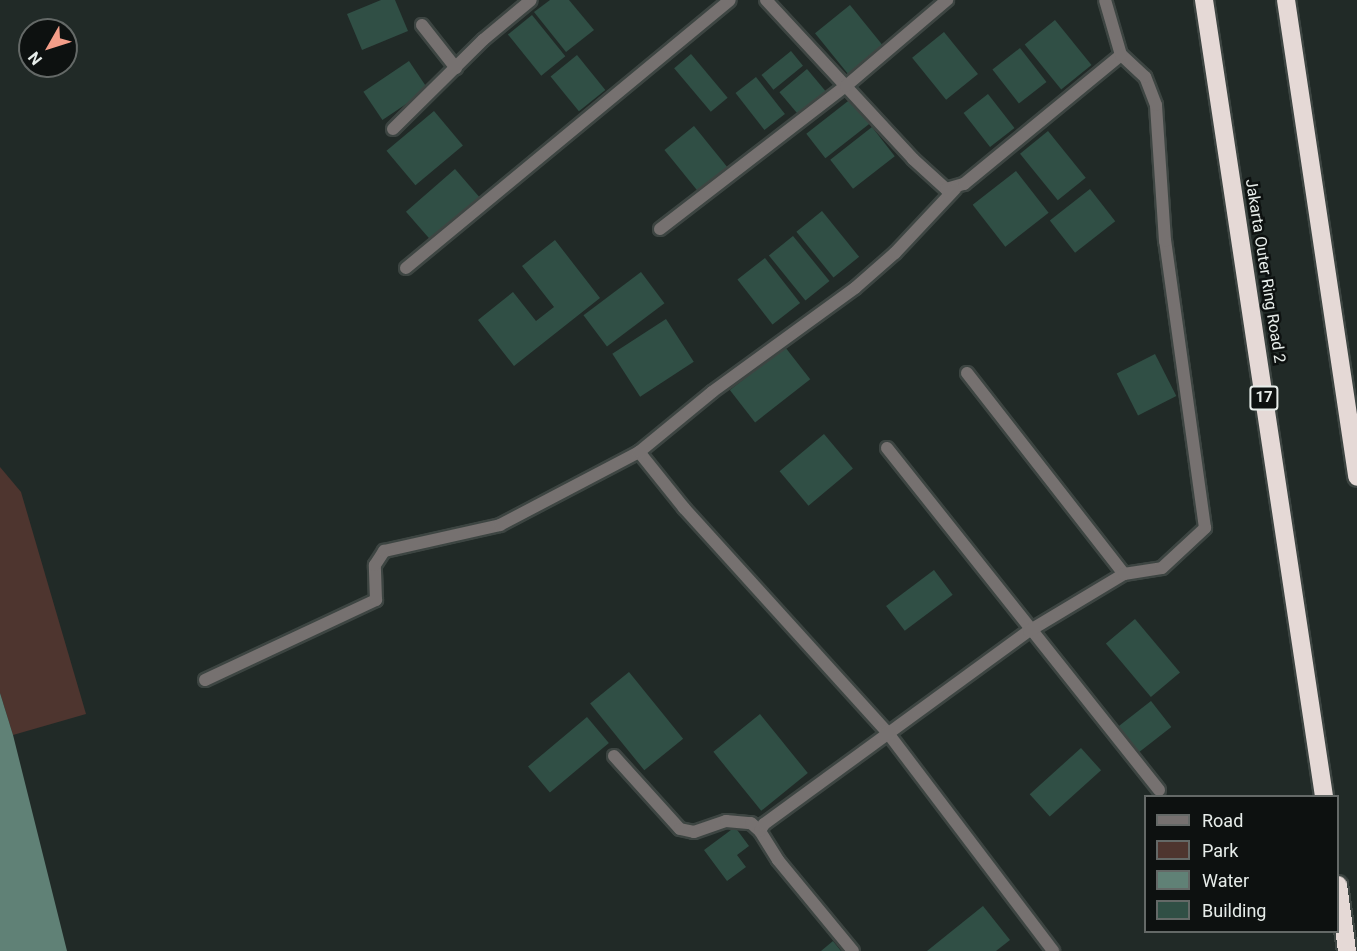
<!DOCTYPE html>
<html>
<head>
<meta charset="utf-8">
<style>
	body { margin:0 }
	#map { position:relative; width:1357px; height:951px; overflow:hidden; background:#212a27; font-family:Roboto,sans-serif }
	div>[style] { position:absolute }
	.green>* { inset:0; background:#4e352f }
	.water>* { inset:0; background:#608176 }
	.building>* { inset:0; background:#304f45; transform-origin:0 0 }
	.roads { filter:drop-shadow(2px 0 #3d4542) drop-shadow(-2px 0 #3d4542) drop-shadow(0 2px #3d4542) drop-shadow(0 -2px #3d4542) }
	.street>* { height:12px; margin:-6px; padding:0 6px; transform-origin:6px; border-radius:6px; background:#767170 }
	.highway>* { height:18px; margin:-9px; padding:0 9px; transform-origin:9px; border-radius:9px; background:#e5d9d6 }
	span { translate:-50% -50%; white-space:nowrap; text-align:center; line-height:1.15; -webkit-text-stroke:5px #0d1110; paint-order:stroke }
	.shield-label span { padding:2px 4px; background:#0d1110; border:2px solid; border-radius:4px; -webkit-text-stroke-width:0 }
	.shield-label { font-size:15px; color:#e7edea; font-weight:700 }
	.street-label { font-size:16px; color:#e7edea }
	.legend { position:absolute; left:1144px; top:795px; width:195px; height:138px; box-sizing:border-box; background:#0d1110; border:2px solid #646967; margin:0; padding:8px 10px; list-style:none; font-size:18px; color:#e7edea }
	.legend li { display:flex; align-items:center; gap:12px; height:30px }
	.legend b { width:30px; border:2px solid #646967 }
	.north { position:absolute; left:18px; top:18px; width:60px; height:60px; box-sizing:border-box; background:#0d1110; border:2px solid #646967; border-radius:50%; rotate:231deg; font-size:16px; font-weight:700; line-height:24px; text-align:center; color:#e7edea }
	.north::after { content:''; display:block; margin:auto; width:21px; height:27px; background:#f49e89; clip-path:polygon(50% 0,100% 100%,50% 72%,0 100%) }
</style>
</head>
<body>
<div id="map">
	<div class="green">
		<div style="clip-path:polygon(0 467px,21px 492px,86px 714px,13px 735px,0 693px)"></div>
	</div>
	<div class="water">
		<div style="clip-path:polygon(0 693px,13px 735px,67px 951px,0 951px)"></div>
	</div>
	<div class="building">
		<div style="clip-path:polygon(381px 0,395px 0,408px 31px,362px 50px,347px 14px)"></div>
		<div style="clip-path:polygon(550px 0,569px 0,594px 30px,566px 52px,534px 12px)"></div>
		<div style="left:850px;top:5px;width:56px;height:45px;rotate:51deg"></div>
		<div style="left:532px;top:15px;width:53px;height:31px;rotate:51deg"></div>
		<div style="left:1055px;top:20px;width:58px;height:39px;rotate:51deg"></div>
		<div style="left:944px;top:32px;width:54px;height:41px;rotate:51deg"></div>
		<div style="left:1020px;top:48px;width:43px;height:35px;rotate:52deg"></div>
		<div style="left:791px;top:51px;width:19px;height:38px;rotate:51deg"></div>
		<div style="left:691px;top:54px;width:57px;height:22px;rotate:50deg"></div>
		<div style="left:577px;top:55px;width:45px;height:34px;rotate:51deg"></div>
		<div style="left:409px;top:61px;width:34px;height:55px;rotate:56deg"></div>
		<div style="left:807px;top:69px;width:30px;height:36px;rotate:50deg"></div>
		<div style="left:756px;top:77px;width:47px;height:26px;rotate:52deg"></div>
		<div style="left:988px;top:94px;width:43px;height:31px;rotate:52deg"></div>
		<div style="left:852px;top:98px;width:31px;height:58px;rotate:52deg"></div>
		<div style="left:434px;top:111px;width:45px;height:62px;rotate:50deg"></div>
		<div style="left:694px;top:126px;width:56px;height:38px;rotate:51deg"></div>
		<div style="left:872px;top:127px;width:37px;height:53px;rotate:52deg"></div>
		<div style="left:1048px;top:131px;width:60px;height:36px;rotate:51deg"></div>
		<div style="left:455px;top:169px;width:41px;height:65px;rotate:49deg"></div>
		<div style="left:1016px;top:171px;width:53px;height:55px;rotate:52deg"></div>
		<div style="left:1090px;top:189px;width:41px;height:51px;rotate:52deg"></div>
		<div style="left:822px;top:211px;width:59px;height:33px;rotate:51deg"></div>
		<div style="left:793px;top:236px;width:58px;height:31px;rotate:51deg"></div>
		<div style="clip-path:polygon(555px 240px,600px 298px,514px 366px,478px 320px,513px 292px,536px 321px,554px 307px,522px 266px)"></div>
		<div style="left:765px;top:258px;width:57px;height:35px;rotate:52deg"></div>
		<div style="left:641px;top:272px;width:39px;height:72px;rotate:53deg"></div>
		<div style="left:666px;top:319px;width:51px;height:64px;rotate:57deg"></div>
		<div style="left:785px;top:347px;width:41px;height:70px;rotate:52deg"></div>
		<div style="left:1155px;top:354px;width:47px;height:43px;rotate:63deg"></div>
		<div style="left:824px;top:434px;width:45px;height:58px;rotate:50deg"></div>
		<div style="left:934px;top:570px;width:31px;height:60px;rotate:53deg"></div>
		<div style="left:1135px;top:619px;width:70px;height:38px;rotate:50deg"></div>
		<div style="left:629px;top:672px;width:86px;height:50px;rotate:51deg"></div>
		<div style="left:1151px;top:701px;width:33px;height:48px;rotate:52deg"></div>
		<div style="left:760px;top:714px;width:76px;height:60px;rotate:51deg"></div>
		<div style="left:587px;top:717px;width:34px;height:77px;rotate:50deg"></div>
		<div style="left:1081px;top:748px;width:30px;height:69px;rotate:48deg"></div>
		<div style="clip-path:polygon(735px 827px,749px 846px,737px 855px,746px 867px,727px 881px,704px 850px)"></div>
		<div style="clip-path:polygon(983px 906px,1010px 940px,996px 951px,927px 951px)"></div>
		<div style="clip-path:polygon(833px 941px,841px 951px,821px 951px)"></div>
	</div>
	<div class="roads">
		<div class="street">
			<div style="left:766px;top:0;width:217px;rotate:47.2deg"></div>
			<div style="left:913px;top:159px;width:45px;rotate:42.3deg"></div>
			<div style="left:946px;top:189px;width:19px;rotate:-16deg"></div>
			<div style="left:964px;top:184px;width:203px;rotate:-39.4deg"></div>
			<div style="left:422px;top:25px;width:55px;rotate:51.7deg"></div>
			<div style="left:393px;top:129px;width:127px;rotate:-44.7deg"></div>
			<div style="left:483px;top:40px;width:62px;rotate:-39.8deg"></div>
			<div style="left:660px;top:229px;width:235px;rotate:-37.6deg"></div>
			<div style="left:846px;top:86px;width:133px;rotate:-40.4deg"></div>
			<div style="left:406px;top:268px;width:420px;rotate:-39.6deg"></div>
			<div style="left:967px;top:373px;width:255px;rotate:52deg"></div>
			<div style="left:887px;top:448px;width:437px;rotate:51.5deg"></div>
			<div style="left:639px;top:452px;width:72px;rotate:51.2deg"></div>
			<div style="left:684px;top:508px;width:302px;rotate:47.8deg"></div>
			<div style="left:887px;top:732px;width:275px;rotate:52.8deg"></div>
			<div style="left:205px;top:680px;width:189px;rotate:-25.1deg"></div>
			<div style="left:376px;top:600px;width:35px;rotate:-92deg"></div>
			<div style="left:375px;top:565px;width:17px;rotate:-57deg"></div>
			<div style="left:384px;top:551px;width:119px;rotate:-12.6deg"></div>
			<div style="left:500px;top:525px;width:157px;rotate:-27.7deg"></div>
			<div style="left:639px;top:452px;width:94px;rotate:-39.4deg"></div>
			<div style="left:712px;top:392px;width:177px;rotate:-36deg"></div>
			<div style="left:855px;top:288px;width:53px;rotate:-41.2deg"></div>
			<div style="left:895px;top:253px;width:88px;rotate:-46.8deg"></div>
			<div style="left:614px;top:756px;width:98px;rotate:47.9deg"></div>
			<div style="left:680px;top:829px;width:14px;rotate:12deg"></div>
			<div style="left:694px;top:832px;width:34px;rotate:-19deg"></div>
			<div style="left:726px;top:821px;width:25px;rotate:5deg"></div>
			<div style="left:751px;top:823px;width:12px;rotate:42deg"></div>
			<div style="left:853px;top:951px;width:118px;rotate:-129.5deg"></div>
			<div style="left:778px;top:860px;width:34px;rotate:-122deg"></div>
			<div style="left:760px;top:831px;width:8px;rotate:-60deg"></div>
			<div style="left:764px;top:824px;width:328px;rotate:-36.1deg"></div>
			<div style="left:1029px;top:631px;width:111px;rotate:-31deg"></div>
			<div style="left:1124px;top:574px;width:38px;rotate:-9deg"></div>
			<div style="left:1162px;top:568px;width:59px;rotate:-42.9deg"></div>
			<div style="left:1205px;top:528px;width:290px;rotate:-97.9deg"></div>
			<div style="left:1165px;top:241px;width:136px;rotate:-93.8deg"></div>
			<div style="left:1156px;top:105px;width:30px;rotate:-111deg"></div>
			<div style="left:1145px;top:77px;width:33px;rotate:-137deg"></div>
			<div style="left:1121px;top:55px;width:57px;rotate:-106.2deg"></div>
		</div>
		<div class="highway">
			<div style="left:1204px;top:0;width:805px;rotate:81.43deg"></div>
			<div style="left:1286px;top:0;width:482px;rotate:81.5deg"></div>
			<div style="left:1338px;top:885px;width:67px;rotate:82.2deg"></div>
		</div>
	</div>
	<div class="shield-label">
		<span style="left:1264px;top:398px">17</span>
	</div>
	<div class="street-label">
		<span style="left:1265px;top:271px;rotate:81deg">Jakarta Outer Ring Road 2</span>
	</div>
	<ul class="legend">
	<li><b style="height:8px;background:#767170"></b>Road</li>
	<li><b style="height:16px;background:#4e352f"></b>Park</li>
	<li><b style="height:16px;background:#608176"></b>Water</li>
	<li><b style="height:16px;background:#304f45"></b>Building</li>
	</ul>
	<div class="north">N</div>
</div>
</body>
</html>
